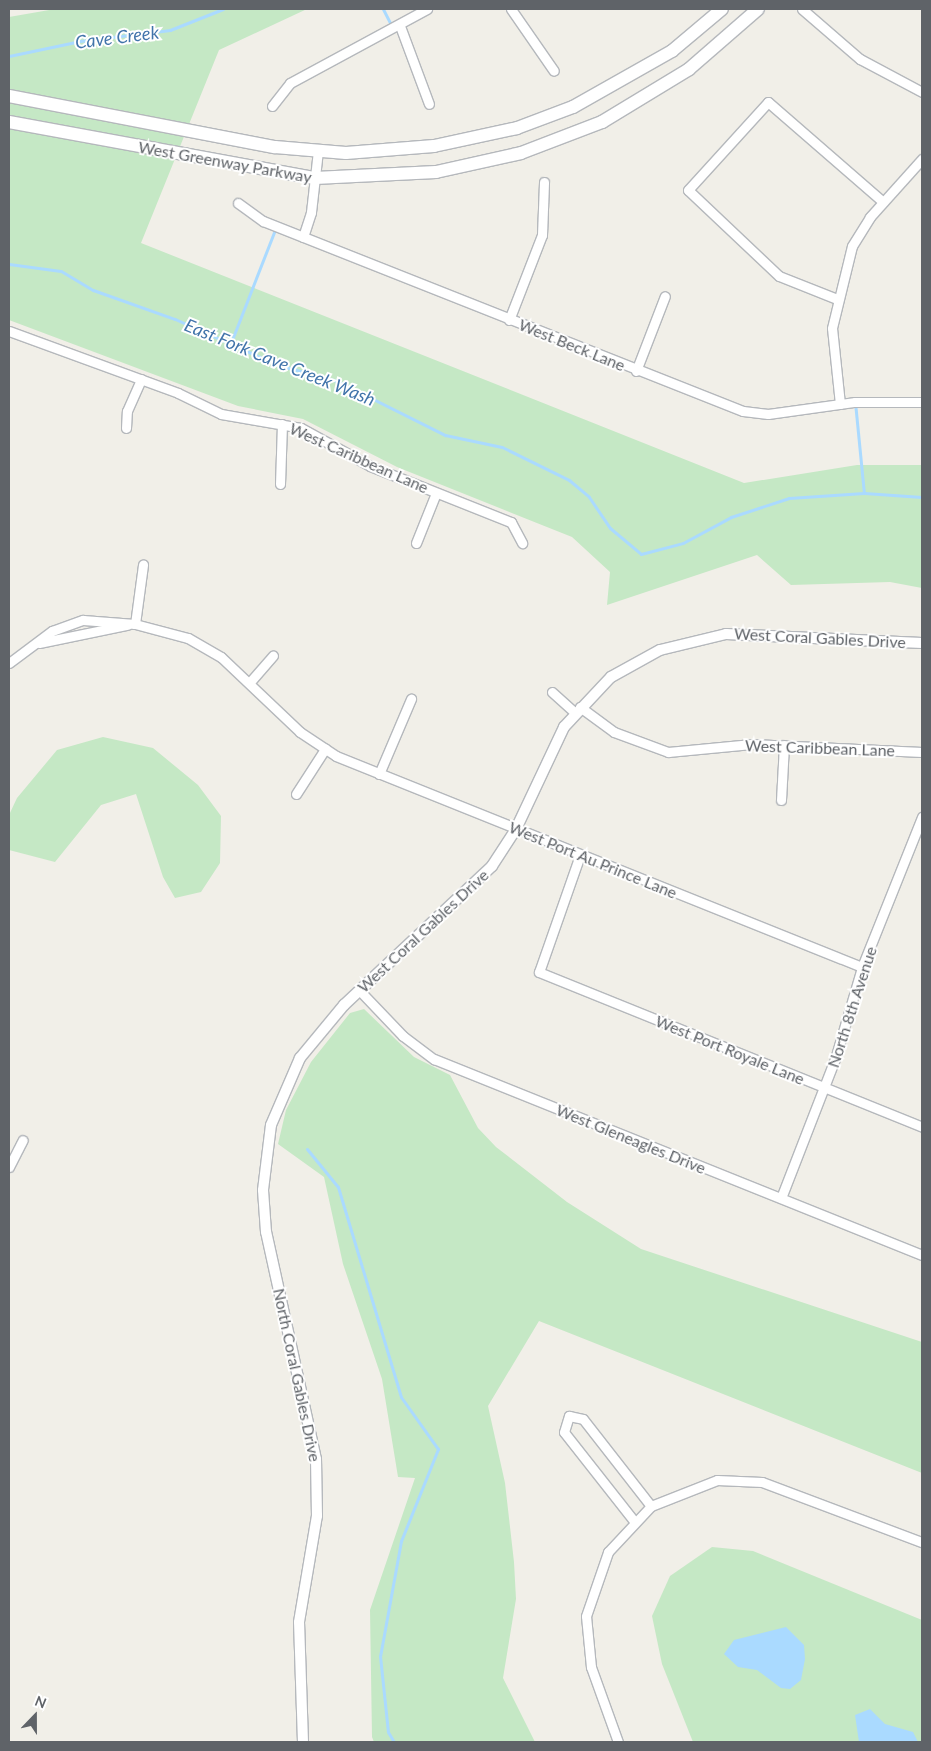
<!DOCTYPE html>
<html>
<head>
<meta charset="utf-8">
<style>
	body { margin:0 }
	#map { position:relative; width:931px; height:1751px; overflow:hidden; background:#f1efe8; font-family:Lato,sans-serif }
	div>[style] { position:absolute }
	.green>* { inset:0; background:#c5e8c5 }
	.water>* { inset:0; background:#aadaff }
	.stream>* { height:3px; margin:-1.5px; padding:0 1.5px; transform-origin:1.5px; border-radius:1.5px; background:#aadaff }
	.roads { filter:drop-shadow(1px 0 #b5b8bc) drop-shadow(-1px 0 #b5b8bc) drop-shadow(0 1px #b5b8bc) drop-shadow(0 -1px #b5b8bc) }
	.minor>* { height:9px; margin:-4.5px; padding:0 4.5px; transform-origin:4.5px; border-radius:4.5px; background:#fff }
	.tertiary>* { height:10px; margin:-5px; padding:0 5px; transform-origin:5px; border-radius:5px; background:#fff }
	.secondary>* { height:12px; margin:-6px; padding:0 6px; transform-origin:6px; border-radius:6px; background:#fff }
	span { translate:-50% -50%; white-space:nowrap; text-align:center; line-height:1.15; -webkit-text-stroke:4px #fff; paint-order:stroke }
	.street-label { font-size:16px; color:#5f6368 }
	.water-label { font-size:18px; color:#4174aa; font-style:italic }
	.frame { position:absolute; inset:0; border:10px solid #5f6368; pointer-events:none }
	.north { position:absolute; left:10px; top:1691px; width:50px; height:50px; -webkit-text-stroke:4px #fff; paint-order:stroke; rotate:22deg; font-size:14px; font-weight:700; line-height:20px; text-align:center; color:#5f6368 }
	.north::after { content:''; display:block; margin:auto; width:18px; height:22px; background:#5f6368; clip-path:polygon(50% 0,100% 100%,50% 72%,0 100%) }
</style>
</head>
<body>
<div id="map">
	<div class="green">
		<div style="clip-path:polygon(55px 9px,307px 9px,219px 50px,141px 243px,744px 483px,857px 465px,922px 465px,922px 588px,890px 582px,791px 585px,757px 555px,607px 605px,610px 572px,572px 537px,397px 467px,303px 419px,238px 406px,9px 320px,9px 17px)"></div>
		<div style="clip-path:polygon(103px 737px,153px 748px,198px 785px,221px 816px,220px 863px,201px 892px,175px 898px,163px 877px,136px 794px,101px 805px,55px 862px,9px 850px,9px 815px,17px 798px,57px 750px)"></div>
		<div style="clip-path:polygon(364px 1009px,414px 1057px,450px 1075px,478px 1128px,496px 1147px,567px 1202px,641px 1249px,922px 1342px,922px 1473px,539px 1321px,488px 1406px,505px 1483px,514px 1562px,516px 1599px,503px 1678px,535px 1742px,374px 1742px,372px 1737px,370px 1610px,415px 1478px,398px 1477px,382px 1379px,343px 1264px,324px 1177px,278px 1144px,286px 1110px,311px 1062px,350px 1013px)"></div>
		<div style="clip-path:polygon(712px 1547px,753px 1551px,922px 1620px,922px 1742px,693px 1742px,662px 1664px,652px 1616px,670px 1576px)"></div>
	</div>
	<div class="water">
		<div style="clip-path:polygon(786px 1627px,804px 1645px,805px 1659px,801px 1680px,790px 1689px,781px 1688px,757px 1670px,738px 1667px,724px 1654px,734px 1640px)"></div>
		<div style="clip-path:polygon(870px 1709px,885px 1724px,913px 1732px,918px 1742px,859px 1742px,855px 1715px)"></div>
	</div>
	<div class="stream">
		<div style="left:383px;top:9px;width:20px;rotate:63deg"></div>
		<div style="left:9px;top:56px;width:73px;rotate:-11.9deg"></div>
		<div style="left:80px;top:41px;width:91px;rotate:-7deg"></div>
		<div style="left:170px;top:30px;width:57px;rotate:-21.6deg"></div>
		<div style="left:9px;top:264px;width:52px;rotate:7.7deg"></div>
		<div style="left:61px;top:271px;width:37px;rotate:31deg"></div>
		<div style="left:93px;top:290px;width:87px;rotate:19.5deg"></div>
		<div style="left:175px;top:319px;width:113px;rotate:24.1deg"></div>
		<div style="left:278px;top:365px;width:61px;rotate:15.2deg"></div>
		<div style="left:337px;top:381px;width:121px;rotate:26.6deg"></div>
		<div style="left:445px;top:435px;width:58px;rotate:11.9deg"></div>
		<div style="left:502px;top:447px;width:75px;rotate:26.2deg"></div>
		<div style="left:569px;top:480px;width:26px;rotate:40deg"></div>
		<div style="left:589px;top:497px;width:37px;rotate:56deg"></div>
		<div style="left:610px;top:528px;width:40px;rotate:40deg"></div>
		<div style="left:641px;top:554px;width:43px;rotate:-14.7deg"></div>
		<div style="left:683px;top:543px;width:55px;rotate:-28.4deg"></div>
		<div style="left:731px;top:517px;width:61px;rotate:-18.1deg"></div>
		<div style="left:789px;top:498px;width:75px;rotate:-3.8deg"></div>
		<div style="left:864px;top:493px;width:58px;rotate:3.9deg"></div>
		<div style="left:230px;top:345px;width:127px;rotate:-68.7deg"></div>
		<div style="left:855px;top:402px;width:91px;rotate:84.4deg"></div>
		<div style="left:307px;top:1149px;width:49px;rotate:50.8deg"></div>
		<div style="left:338px;top:1187px;width:219px;rotate:73.3deg"></div>
		<div style="left:401px;top:1397px;width:64px;rotate:54.6deg"></div>
		<div style="left:438px;top:1449px;width:99px;rotate:111.9deg"></div>
		<div style="left:401px;top:1541px;width:117px;rotate:100.3deg"></div>
		<div style="left:380px;top:1656px;width:76px;rotate:84deg"></div>
		<div style="left:388px;top:1732px;width:12px;rotate:59deg"></div>
	</div>
	<div class="roads">
		<div class="minor">
			<div style="left:511px;top:9px;width:75px;rotate:55.3deg"></div>
			<div style="left:802px;top:9px;width:77px;rotate:40.8deg"></div>
			<div style="left:860px;top:59px;width:70px;rotate:28deg"></div>
			<div style="left:400px;top:26px;width:83px;rotate:69.6deg"></div>
			<div style="left:272px;top:106px;width:29px;rotate:-52deg"></div>
			<div style="left:290px;top:83px;width:156px;rotate:-28.4deg"></div>
			<div style="left:238px;top:203px;width:31px;rotate:36deg"></div>
			<div style="left:263px;top:221px;width:516px;rotate:21.6deg"></div>
			<div style="left:743px;top:411px;width:25px;rotate:7deg"></div>
			<div style="left:768px;top:414px;width:88px;rotate:-7.9deg"></div>
			<div style="left:855px;top:402px;width:67px"></div>
			<div style="left:303px;top:237px;width:26px;rotate:-72deg"></div>
			<div style="left:311px;top:212px;width:61px;rotate:-83.5deg"></div>
			<div style="left:837px;top:299px;width:62px;rotate:-158.4deg"></div>
			<div style="left:779px;top:276px;width:125px;rotate:-136.6deg"></div>
			<div style="left:688px;top:190px;width:119px;rotate:-47.7deg"></div>
			<div style="left:768px;top:102px;width:152px;rotate:41deg"></div>
			<div style="left:509px;top:320px;width:91px;rotate:-68.8deg"></div>
			<div style="left:542px;top:235px;width:53px;rotate:-87.8deg"></div>
			<div style="left:9px;top:331px;width:180px;rotate:20.1deg"></div>
			<div style="left:178px;top:393px;width:48px;rotate:26deg"></div>
			<div style="left:221px;top:414px;width:81px;rotate:9.9deg"></div>
			<div style="left:301px;top:428px;width:79px;rotate:28.8deg"></div>
			<div style="left:370px;top:466px;width:152px;rotate:21.7deg"></div>
			<div style="left:511px;top:522px;width:24px;rotate:62deg"></div>
			<div style="left:636px;top:371px;width:80px;rotate:-68.9deg"></div>
			<div style="left:840px;top:404px;width:76px;rotate:-96deg"></div>
			<div style="left:832px;top:328px;width:84px;rotate:-76.3deg"></div>
			<div style="left:852px;top:246px;width:34px;rotate:-58deg"></div>
			<div style="left:870px;top:217px;width:78px;rotate:-48.1deg"></div>
			<div style="left:126px;top:428px;width:17px;rotate:-87deg"></div>
			<div style="left:127px;top:411px;width:35px;rotate:-66deg"></div>
			<div style="left:280px;top:484px;width:60px;rotate:-88.1deg"></div>
			<div style="left:416px;top:543px;width:54px;rotate:-68.2deg"></div>
			<div style="left:135px;top:624px;width:60px;rotate:-82.3deg"></div>
			<div style="left:39px;top:643px;width:90px;rotate:-11.6deg"></div>
			<div style="left:9px;top:663px;width:54px;rotate:-36.7deg"></div>
			<div style="left:52px;top:631px;width:33px;rotate:-20deg"></div>
			<div style="left:83px;top:620px;width:52px;rotate:4.4deg"></div>
			<div style="left:135px;top:624px;width:55px;rotate:14.8deg"></div>
			<div style="left:188px;top:638px;width:38px;rotate:30deg"></div>
			<div style="left:221px;top:657px;width:109px;rotate:43.5deg"></div>
			<div style="left:300px;top:732px;width:43px;rotate:33.7deg"></div>
			<div style="left:336px;top:756px;width:567px;rotate:21.86deg"></div>
			<div style="left:250px;top:682px;width:35px;rotate:-49deg"></div>
			<div style="left:552px;top:692px;width:31px;rotate:42deg"></div>
			<div style="left:580px;top:707px;width:42px;rotate:36.3deg"></div>
			<div style="left:614px;top:732px;width:58px;rotate:20.3deg"></div>
			<div style="left:668px;top:752px;width:84px;rotate:-5.4deg"></div>
			<div style="left:752px;top:744px;width:170px;rotate:2.7deg"></div>
			<div style="left:379px;top:774px;width:82px;rotate:-66.9deg"></div>
			<div style="left:296px;top:794px;width:54px;rotate:-57.2deg"></div>
			<div style="left:781px;top:800px;width:55px;rotate:-86.9deg"></div>
			<div style="left:580px;top:855px;width:124px;rotate:109.3deg"></div>
			<div style="left:539px;top:972px;width:413px;rotate:22deg"></div>
			<div style="left:360px;top:991px;width:62px;rotate:46.3deg"></div>
			<div style="left:403px;top:1036px;width:39px;rotate:37deg"></div>
			<div style="left:434px;top:1059px;width:526px;rotate:21.88deg"></div>
			<div style="left:9px;top:1167px;width:30px;rotate:-63deg"></div>
			<div style="left:781px;top:1198px;width:149px;rotate:-68.8deg"></div>
			<div style="left:835px;top:1059px;width:96px;rotate:-73.6deg"></div>
			<div style="left:862px;top:967px;width:162px;rotate:-68.2deg"></div>
			<div style="left:634px;top:1521px;width:113px;rotate:-128.2deg"></div>
			<div style="left:564px;top:1432px;width:17px;rotate:-73deg"></div>
			<div style="left:569px;top:1416px;width:14px;rotate:12deg"></div>
			<div style="left:583px;top:1419px;width:110px;rotate:52deg"></div>
			<div style="left:618px;top:1742px;width:80px;rotate:-109.8deg"></div>
			<div style="left:591px;top:1667px;width:51px;rotate:-95.6deg"></div>
			<div style="left:586px;top:1616px;width:68px;rotate:-71deg"></div>
			<div style="left:608px;top:1552px;width:63px;rotate:-46.9deg"></div>
			<div style="left:651px;top:1506px;width:71px;rotate:-21.5deg"></div>
			<div style="left:717px;top:1480px;width:45px;rotate:2.5deg"></div>
			<div style="left:762px;top:1482px;width:171px;rotate:20.6deg"></div>
		</div>
		<div class="tertiary">
			<div style="left:303px;top:1742px;width:120px;rotate:-91.9deg"></div>
			<div style="left:299px;top:1622px;width:108px;rotate:-80.4deg"></div>
			<div style="left:317px;top:1516px;width:57px;rotate:-91deg"></div>
			<div style="left:316px;top:1459px;width:232px;rotate:-102.4deg"></div>
			<div style="left:266px;top:1232px;width:42px;rotate:-94.1deg"></div>
			<div style="left:263px;top:1190px;width:65px;rotate:-83deg"></div>
			<div style="left:271px;top:1125px;width:73px;rotate:-66.6deg"></div>
			<div style="left:300px;top:1058px;width:69px;rotate:-50.3deg"></div>
			<div style="left:344px;top:1005px;width:203px;rotate:-43.2deg"></div>
			<div style="left:492px;top:866px;width:44px;rotate:-57deg"></div>
			<div style="left:516px;top:829px;width:113px;rotate:-64.8deg"></div>
			<div style="left:564px;top:727px;width:69px;rotate:-46.8deg"></div>
			<div style="left:611px;top:677px;width:56px;rotate:-28.9deg"></div>
			<div style="left:660px;top:650px;width:68px;rotate:-13.6deg"></div>
			<div style="left:726px;top:634px;width:196px;rotate:2.6deg"></div>
		</div>
		<div class="secondary">
			<div style="left:9px;top:96px;width:271px;rotate:10.9deg"></div>
			<div style="left:275px;top:147px;width:71px;rotate:4.8deg"></div>
			<div style="left:346px;top:153px;width:88px;rotate:-4.5deg"></div>
			<div style="left:434px;top:146px;width:85px;rotate:-12.2deg"></div>
			<div style="left:517px;top:128px;width:60px;rotate:-20.6deg"></div>
			<div style="left:573px;top:107px;width:114px;rotate:-29.5deg"></div>
			<div style="left:672px;top:51px;width:65px;rotate:-40deg"></div>
			<div style="left:9px;top:122px;width:311px;rotate:10.4deg"></div>
			<div style="left:315px;top:178px;width:121px;rotate:-2.8deg"></div>
			<div style="left:436px;top:172px;width:87px;rotate:-12.6deg"></div>
			<div style="left:521px;top:153px;width:87px;rotate:-20.9deg"></div>
			<div style="left:602px;top:122px;width:102px;rotate:-31.3deg"></div>
			<div style="left:689px;top:69px;width:91px;rotate:-41deg"></div>
		</div>
	</div>
	<div class="street-label">
		<span style="left:225px;top:162px;rotate:10deg">West Greenway Parkway</span>
		<span style="left:572px;top:345px;rotate:22deg">West Beck Lane</span>
		<span style="left:359px;top:458px;rotate:24deg">West Caribbean Lane</span>
		<span style="left:820px;top:638px;rotate:3deg">West Coral Gables Drive</span>
		<span style="left:820px;top:748px;rotate:2deg">West Caribbean Lane</span>
		<span style="left:593px;top:860px;rotate:22deg">West Port Au Prince Lane</span>
		<span style="left:423px;top:931px;rotate:-43deg">West Coral Gables Drive</span>
		<span style="left:852px;top:1007px;rotate:-72deg">North 8th Avenue</span>
		<span style="left:730px;top:1050px;rotate:22deg">West Port Royale Lane</span>
		<span style="left:631px;top:1139px;rotate:22deg">West Gleneagles Drive</span>
		<span style="left:297px;top:1375px;rotate:78deg">North Coral Gables Drive</span>
	</div>
	<div class="water-label">
		<span style="left:117px;top:37px;rotate:-7deg">Cave Creek</span>
		<span style="left:280px;top:362px;rotate:22deg">East Fork Cave Creek Wash</span>
	</div>
	<div class="frame"></div>
	<div class="north">N</div>
</div>
</body>
</html>
